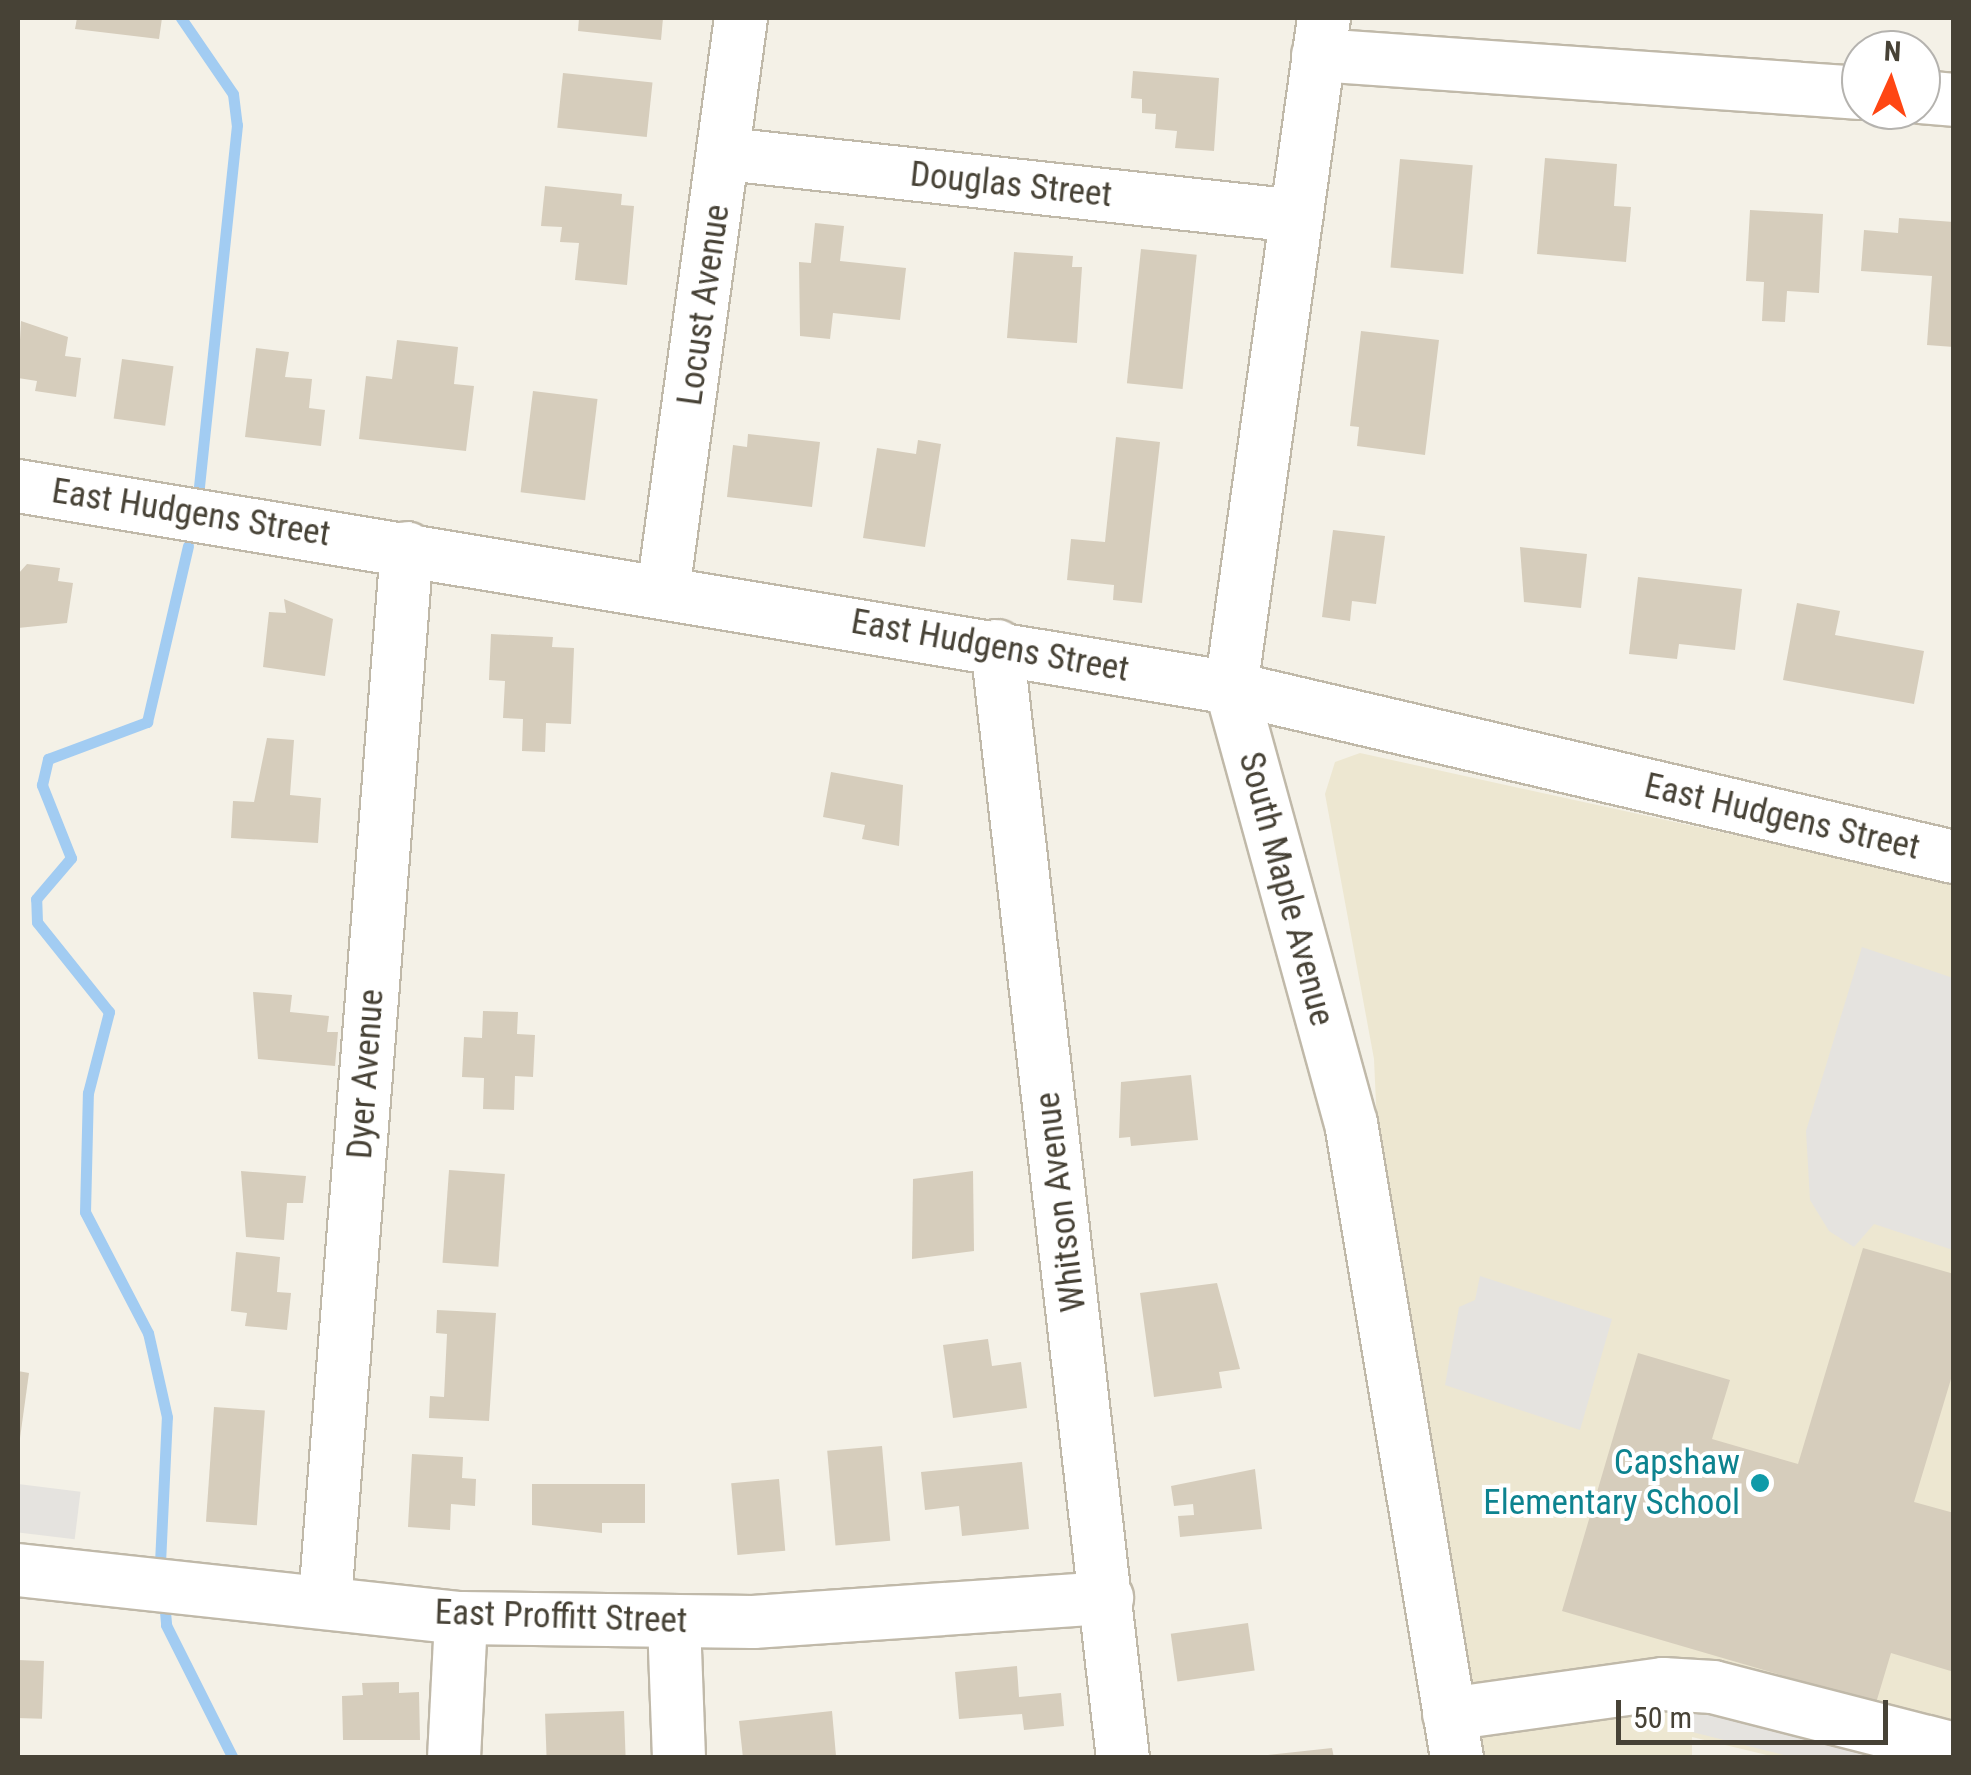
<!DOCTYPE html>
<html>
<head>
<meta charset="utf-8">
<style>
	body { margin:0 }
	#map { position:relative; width:1971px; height:1775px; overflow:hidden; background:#f4f1e7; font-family:"Roboto Condensed",sans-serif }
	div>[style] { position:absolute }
	.education>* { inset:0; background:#ede7d1 }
	.parking>* { inset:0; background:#e5e3df; transform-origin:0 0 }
	.stream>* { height:11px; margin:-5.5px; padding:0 5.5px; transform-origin:5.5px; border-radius:5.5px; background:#a2ccf2 }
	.building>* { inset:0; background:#d6cdbc; transform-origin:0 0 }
	.roads { filter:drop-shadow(2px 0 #c0b9a9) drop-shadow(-2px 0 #c0b9a9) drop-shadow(0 2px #c0b9a9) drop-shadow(0 -2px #c0b9a9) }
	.minor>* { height:52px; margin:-26px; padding:0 26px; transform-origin:26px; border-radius:26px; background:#fff }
	.dots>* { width:28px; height:28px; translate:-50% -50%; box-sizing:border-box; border:5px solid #fff; border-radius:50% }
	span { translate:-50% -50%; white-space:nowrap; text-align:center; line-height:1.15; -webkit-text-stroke:8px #fff; paint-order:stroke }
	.street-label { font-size:35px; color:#474236 }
	.culture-label { font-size:35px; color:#0d838f }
	.right { translate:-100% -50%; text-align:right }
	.frame { position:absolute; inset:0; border:20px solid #474236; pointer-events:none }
	.north { position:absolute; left:1841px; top:30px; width:100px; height:100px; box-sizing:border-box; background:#fff; border:2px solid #b5b3af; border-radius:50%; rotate:3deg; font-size:28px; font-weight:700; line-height:40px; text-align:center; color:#474236 }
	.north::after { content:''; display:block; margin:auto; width:35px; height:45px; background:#ff4613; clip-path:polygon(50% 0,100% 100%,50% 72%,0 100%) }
	.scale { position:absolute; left:1616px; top:1700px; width:272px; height:45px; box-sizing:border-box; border:5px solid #474236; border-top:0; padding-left:12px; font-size:30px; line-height:35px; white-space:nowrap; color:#474236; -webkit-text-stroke:8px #fff; paint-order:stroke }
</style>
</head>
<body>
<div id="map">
	<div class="education">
		<div style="clip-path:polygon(1360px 753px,1953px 883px,1953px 1757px,1775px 1757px,1692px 1737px,1692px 1757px,1481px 1757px,1379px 1172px,1374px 1059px,1325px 794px,1335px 762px)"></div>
	</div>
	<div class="parking">
		<div style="clip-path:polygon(1862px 947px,1953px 978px,1953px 1250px,1874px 1224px,1854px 1247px,1829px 1231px,1810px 1200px,1806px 1131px)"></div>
		<div style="clip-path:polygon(1480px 1276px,1612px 1319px,1580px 1430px,1445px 1385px,1459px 1307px,1475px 1300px)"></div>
		<div style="left:18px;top:1484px;width:63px;height:48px;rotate:7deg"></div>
		<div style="clip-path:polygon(1699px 1699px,1930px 1757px,1792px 1757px,1668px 1726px)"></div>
	</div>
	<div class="stream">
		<div style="left:181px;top:18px;width:92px;rotate:55.6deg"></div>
		<div style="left:233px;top:94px;width:31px;rotate:83deg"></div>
		<div style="left:237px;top:125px;width:365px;rotate:96deg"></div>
		<div style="left:160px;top:1563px;width:146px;rotate:-87.3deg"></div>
		<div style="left:167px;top:1417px;width:86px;rotate:-102.7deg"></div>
		<div style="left:148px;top:1333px;width:136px;rotate:-117.5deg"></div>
		<div style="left:85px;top:1212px;width:119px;rotate:-88.6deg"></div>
		<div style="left:88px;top:1093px;width:84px;rotate:-75.5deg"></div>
		<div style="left:109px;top:1012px;width:115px;rotate:-128.7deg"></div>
		<div style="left:37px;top:922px;width:23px;rotate:-92deg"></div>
		<div style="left:36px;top:899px;width:54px;rotate:-49.5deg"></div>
		<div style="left:71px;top:858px;width:79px;rotate:-111.7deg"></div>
		<div style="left:42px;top:785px;width:27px;rotate:-77deg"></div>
		<div style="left:48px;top:759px;width:106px;rotate:-20.5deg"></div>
		<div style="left:147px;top:722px;width:181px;rotate:-76.9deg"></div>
		<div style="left:164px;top:1600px;width:25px;rotate:85deg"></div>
		<div style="left:166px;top:1625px;width:149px;rotate:63.3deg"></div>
	</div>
	<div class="building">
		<div style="clip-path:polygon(77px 18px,162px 18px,159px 39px,75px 29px)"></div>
		<div style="clip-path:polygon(579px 18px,663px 18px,661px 40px,578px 31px)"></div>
		<div style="clip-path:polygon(1133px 71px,1219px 78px,1214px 151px,1175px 148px,1177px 131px,1155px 129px,1156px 114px,1142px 113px,1142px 99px,1131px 98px)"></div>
		<div style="left:563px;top:73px;width:90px;height:55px;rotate:6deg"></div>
		<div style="clip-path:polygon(1545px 158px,1617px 164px,1614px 206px,1631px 207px,1626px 262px,1537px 254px)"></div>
		<div style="left:1400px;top:159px;width:73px;height:109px;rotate:5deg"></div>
		<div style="clip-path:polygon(545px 186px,622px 194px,621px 205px,634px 206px,627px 285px,575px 280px,579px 243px,560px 242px,562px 227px,541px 226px)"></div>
		<div style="clip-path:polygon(1750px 210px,1823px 214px,1819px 293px,1787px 291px,1785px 322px,1762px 321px,1764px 282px,1746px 281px)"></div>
		<div style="clip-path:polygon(1899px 218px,1954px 222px,1954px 347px,1927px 345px,1932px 276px,1861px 271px,1864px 230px,1898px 233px)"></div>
		<div style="clip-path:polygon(815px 223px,844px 226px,840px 261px,906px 268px,900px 320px,833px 313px,830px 339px,800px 336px,799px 262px,811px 263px)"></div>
		<div style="left:1141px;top:249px;width:56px;height:135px;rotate:6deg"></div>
		<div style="clip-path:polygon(1014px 252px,1073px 256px,1072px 267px,1082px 267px,1077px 343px,1007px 338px)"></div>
		<div style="clip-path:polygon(21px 321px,68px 337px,65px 356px,81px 358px,76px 397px,35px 391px,37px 381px,18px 378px)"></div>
		<div style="clip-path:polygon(1361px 331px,1439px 340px,1425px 455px,1357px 446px,1359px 427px,1350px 426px)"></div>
		<div style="clip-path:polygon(397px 340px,458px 347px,454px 384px,474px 386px,466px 451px,359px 439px,366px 376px,392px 379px)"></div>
		<div style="clip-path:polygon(256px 348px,289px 352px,285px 377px,312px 379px,309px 408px,325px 410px,321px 446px,245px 437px)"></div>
		<div style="left:122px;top:359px;width:52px;height:60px;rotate:8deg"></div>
		<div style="left:533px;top:391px;width:65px;height:102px;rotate:7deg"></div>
		<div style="clip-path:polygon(748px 434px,820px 442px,812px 507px,727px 497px,733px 445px,747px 447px)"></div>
		<div style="clip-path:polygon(1116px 437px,1160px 442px,1142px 603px,1113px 600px,1114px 585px,1067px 580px,1071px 539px,1105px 542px)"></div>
		<div style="clip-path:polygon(918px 440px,941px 444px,925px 547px,863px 538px,877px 448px,916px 454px)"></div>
		<div style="clip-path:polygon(1333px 530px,1385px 536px,1376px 604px,1352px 601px,1350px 621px,1322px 617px)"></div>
		<div style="clip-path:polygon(1520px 547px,1587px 554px,1581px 608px,1524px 602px)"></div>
		<div style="clip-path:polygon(27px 564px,60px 568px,58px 581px,73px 583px,67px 623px,18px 628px,18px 574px)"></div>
		<div style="clip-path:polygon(1638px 577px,1742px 589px,1735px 650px,1679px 644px,1677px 659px,1629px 654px)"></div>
		<div style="clip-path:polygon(284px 599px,333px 619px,325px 676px,263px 667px,269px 612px,286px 613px)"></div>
		<div style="clip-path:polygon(1797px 603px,1840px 611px,1835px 635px,1924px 651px,1914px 704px,1783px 680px)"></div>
		<div style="clip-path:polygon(491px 634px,553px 637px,552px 647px,574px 648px,571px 724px,546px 723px,545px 752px,522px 751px,523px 719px,503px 718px,505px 681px,489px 680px)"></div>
		<div style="clip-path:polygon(267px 738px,294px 740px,290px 795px,321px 798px,318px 843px,231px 838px,233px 801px,254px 802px)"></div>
		<div style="clip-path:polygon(831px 772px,903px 785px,899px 846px,862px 839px,865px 825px,823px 817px)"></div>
		<div style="clip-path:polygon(253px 992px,292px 995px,290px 1012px,329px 1016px,327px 1032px,338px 1032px,335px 1066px,258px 1059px)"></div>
		<div style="clip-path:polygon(483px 1011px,518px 1012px,517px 1034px,535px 1035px,533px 1077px,515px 1076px,514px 1110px,483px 1109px,484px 1078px,462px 1077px,464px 1037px,482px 1038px)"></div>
		<div style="clip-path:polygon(1191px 1075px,1198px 1140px,1131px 1146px,1130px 1137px,1119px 1138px,1121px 1082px)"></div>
		<div style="left:449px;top:1170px;width:56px;height:93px;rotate:4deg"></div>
		<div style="clip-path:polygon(241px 1171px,306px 1176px,303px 1203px,287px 1203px,284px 1240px,246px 1237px)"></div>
		<div style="clip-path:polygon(973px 1171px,974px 1251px,912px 1259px,913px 1179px)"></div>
		<div style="clip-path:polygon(1863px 1248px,1954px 1274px,1954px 1369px,1914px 1502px,1954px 1513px,1954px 1672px,1891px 1653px,1876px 1703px,1562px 1611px,1638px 1353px,1730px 1380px,1712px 1439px,1798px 1464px)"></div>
		<div style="clip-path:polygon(236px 1252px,280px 1257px,277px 1292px,291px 1293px,287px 1330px,245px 1326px,247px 1313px,231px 1311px)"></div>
		<div style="clip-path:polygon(1217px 1283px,1240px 1369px,1219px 1372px,1222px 1388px,1154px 1397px,1140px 1293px)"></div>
		<div style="clip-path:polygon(437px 1310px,496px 1313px,489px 1421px,429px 1418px,430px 1396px,444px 1397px,447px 1334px,436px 1333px)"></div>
		<div style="clip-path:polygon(988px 1339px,992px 1366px,1021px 1362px,1027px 1408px,953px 1418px,943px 1345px)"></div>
		<div style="clip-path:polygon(18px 1371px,29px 1373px,20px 1438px,18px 1438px)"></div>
		<div style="left:214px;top:1407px;width:51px;height:115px;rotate:4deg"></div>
		<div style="left:882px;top:1446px;width:95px;height:55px;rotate:85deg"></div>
		<div style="clip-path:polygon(412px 1454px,463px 1457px,462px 1478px,476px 1479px,475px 1506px,451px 1504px,450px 1530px,408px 1527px)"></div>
		<div style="clip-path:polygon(1022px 1462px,1029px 1529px,962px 1536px,959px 1506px,925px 1510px,921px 1472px)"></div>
		<div style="clip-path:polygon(1255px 1469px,1262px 1529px,1180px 1537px,1178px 1516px,1194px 1515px,1193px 1504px,1174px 1506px,1171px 1486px)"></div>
		<div style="left:779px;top:1479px;width:72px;height:48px;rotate:85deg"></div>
		<div style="clip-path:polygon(532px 1484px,645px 1484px,645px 1523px,602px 1523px,602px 1533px,532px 1525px)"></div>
		<div style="left:1248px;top:1623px;width:48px;height:78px;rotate:82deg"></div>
		<div style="left:18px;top:1660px;width:26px;height:58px;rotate:2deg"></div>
		<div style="clip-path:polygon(1017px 1666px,1019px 1697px,1061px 1693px,1064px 1726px,1024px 1730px,1022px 1714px,959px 1719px,955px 1672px)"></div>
		<div style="clip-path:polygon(399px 1682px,399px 1693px,419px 1692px,420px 1740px,343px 1740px,342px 1696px,363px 1695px,362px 1683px)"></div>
		<div style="left:624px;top:1711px;width:47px;height:79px;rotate:88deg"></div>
		<div style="clip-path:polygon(832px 1711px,836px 1756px,743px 1758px,739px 1721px)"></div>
		<div style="clip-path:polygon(1332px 1748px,1334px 1758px,1268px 1758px,1268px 1755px)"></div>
	</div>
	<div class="roads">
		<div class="minor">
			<div style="left:1324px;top:18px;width:676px;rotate:97.9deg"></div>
			<div style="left:1231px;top:688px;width:451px;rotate:74.6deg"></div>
			<div style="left:1351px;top:1123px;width:644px;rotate:80.52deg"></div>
			<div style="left:1318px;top:55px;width:544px;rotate:4deg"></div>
			<div style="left:1921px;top:97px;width:33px;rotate:5deg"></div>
			<div style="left:726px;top:154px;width:574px;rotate:6.2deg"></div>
			<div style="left:18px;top:486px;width:1230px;rotate:9.45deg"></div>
			<div style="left:1231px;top:688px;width:742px;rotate:13.16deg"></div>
			<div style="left:663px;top:591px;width:578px;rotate:-82.25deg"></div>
			<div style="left:997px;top:646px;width:1119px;rotate:83.54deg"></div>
			<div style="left:18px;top:1570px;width:446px;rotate:6.2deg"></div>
			<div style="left:461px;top:1618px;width:292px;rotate:0.8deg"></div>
			<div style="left:753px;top:1622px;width:355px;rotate:-3.9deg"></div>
			<div style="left:325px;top:1600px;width:1055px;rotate:-85.54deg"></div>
			<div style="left:674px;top:1622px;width:136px;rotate:87.9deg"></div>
			<div style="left:1449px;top:1714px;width:216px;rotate:-8deg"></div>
			<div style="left:1663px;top:1684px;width:50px;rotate:3.4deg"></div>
			<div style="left:1713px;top:1687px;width:249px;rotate:14.4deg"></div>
			<div style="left:454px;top:1758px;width:140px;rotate:-87.1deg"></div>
		</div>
	</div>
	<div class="dots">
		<div style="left:1760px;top:1483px;background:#0f9aa8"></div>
	</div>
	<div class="street-label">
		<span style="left:1011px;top:185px;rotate:6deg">Douglas Street</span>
		<span style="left:704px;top:305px;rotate:-82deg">Locust Avenue</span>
		<span style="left:191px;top:513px;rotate:9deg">East Hudgens Street</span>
		<span style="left:990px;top:646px;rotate:10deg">East Hudgens Street</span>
		<span style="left:1782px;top:817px;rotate:13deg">East Hudgens Street</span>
		<span style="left:1286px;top:889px;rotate:75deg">South Maple Avenue</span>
		<span style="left:366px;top:1074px;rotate:-86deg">Dyer Avenue</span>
		<span style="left:1061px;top:1202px;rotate:-97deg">Whitson Avenue</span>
		<span style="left:561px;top:1617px;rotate:2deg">East Proffitt Street</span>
	</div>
	<div class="culture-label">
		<span class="right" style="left:1740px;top:1483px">Capshaw<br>Elementary School</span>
	</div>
	<div class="frame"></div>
	<div class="north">N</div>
	<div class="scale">50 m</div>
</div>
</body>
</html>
